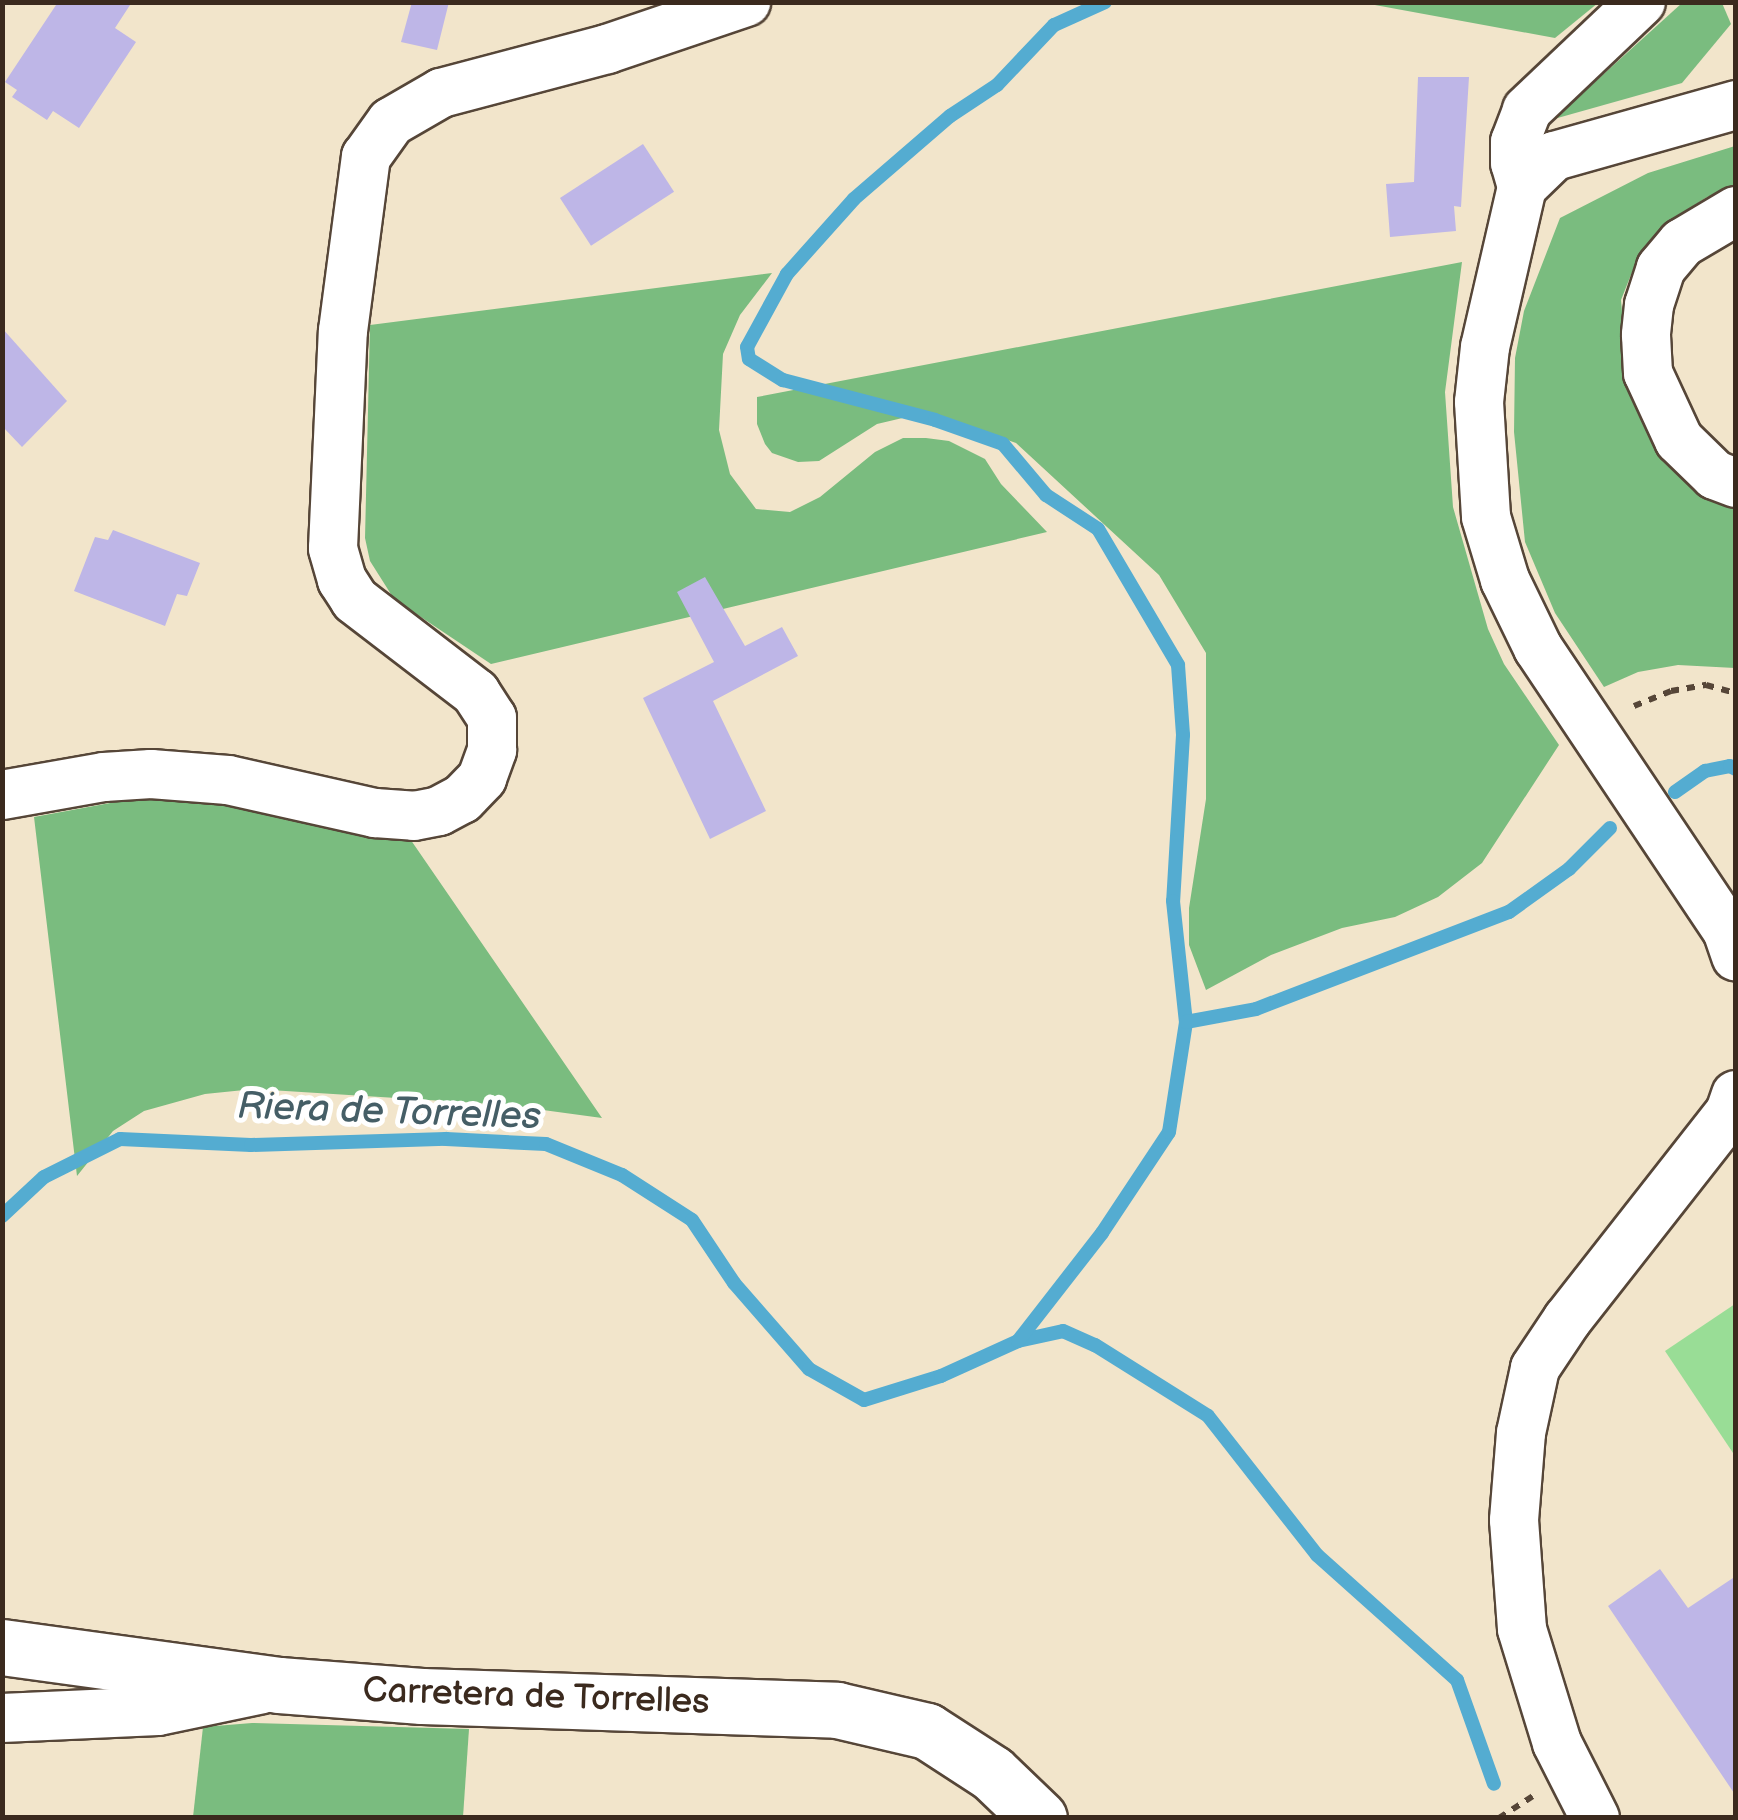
<!DOCTYPE html>
<html>
<head>
<meta charset="utf-8">
<style>
	body { margin:0 }
	#map { position:relative; width:1738px; height:1820px; overflow:hidden; background:#f2e5cb; font-family:"Balsamiq Sans",sans-serif }
	div>[style] { position:absolute }
	.green>* { inset:0; background:#99dd96 }
	.forest>* { inset:0; background:#7abc7f }
	.stream>* { height:14px; margin:-7px; padding:0 7px; transform-origin:7px; border-radius:7px; background:#54acd1 }
	.building>* { inset:0; background:#beb6e7; transform-origin:0 0 }
	.path>* { height:6px; margin-top:-3px; transform-origin:0; background:repeating-linear-gradient(90deg,#564638 0 8px,transparent 0 16px) }
	.roads { filter:drop-shadow(2px 0 #564638) drop-shadow(-2px 0 #564638) drop-shadow(0 2px #564638) drop-shadow(0 -2px #564638) }
	.minor>* { height:48px; margin:-24px; padding:0 24px; transform-origin:24px; border-radius:24px; background:#fff }
	.primary>* { height:55px; margin:-27.5px; padding:0 27.5px; transform-origin:27.5px; border-radius:27.5px; background:#fff }
	span { translate:-50% -50%; white-space:nowrap; text-align:center; line-height:1.15; -webkit-text-stroke:10px #fff; paint-order:stroke }
	.street-label { font-size:35px; color:#3b2a1e }
	.water-label { font-size:38px; color:#455e66; font-style:italic }
	.frame { position:absolute; inset:0; border:5px solid #3b2a1e; pointer-events:none }
</style>
</head>
<body>
<div id="map">
	<div class="green">
		<div style="clip-path:polygon(1735px 1304px,1735px 1456px,1665px 1351px)"></div>
	</div>
	<div class="forest">
		<div style="clip-path:polygon(1364px 3px,1598px 2px,1598px 3px,1555px 38px)"></div>
		<div style="clip-path:polygon(1682px 3px,1722px 3px,1731px 24px,1682px 83px,1554px 119px)"></div>
		<div style="clip-path:polygon(1735px 146px,1735px 188px,1707px 197px,1664px 225px,1640px 252px,1621px 300px,1627px 369px,1658px 445px,1697px 489px,1735px 508px,1735px 668px,1678px 665px,1638px 672px,1604px 687px,1555px 613px,1525px 542px,1514px 432px,1515px 358px,1524px 311px,1560px 218px,1648px 173px)"></div>
		<div style="clip-path:polygon(1462px 262px,1445px 392px,1453px 507px,1488px 629px,1504px 664px,1559px 745px,1482px 863px,1438px 897px,1395px 917px,1342px 928px,1271px 955px,1206px 990px,1189px 945px,1189px 908px,1206px 799px,1206px 653px,1159px 575px,1016px 443px,928px 412px,877px 424px,819px 461px,798px 462px,772px 453px,765px 444px,757px 424px,757px 397px)"></div>
		<div style="clip-path:polygon(772px 273px,740px 315px,723px 354px,719px 430px,730px 474px,756px 509px,790px 512px,820px 497px,875px 452px,903px 438px,926px 438px,949px 441px,985px 459px,1001px 484px,1047px 532px,491px 664px,394px 599px,370px 561px,365px 538px,370px 325px)"></div>
		<div style="clip-path:polygon(143px 797px,230px 804px,344px 828px,406px 833px,602px 1118px,507px 1105px,254px 1089px,205px 1094px,144px 1111px,113px 1131px,77px 1176px,34px 817px)"></div>
		<div style="clip-path:polygon(252px 1723px,469px 1729px,463px 1817px,193px 1817px,203px 1727px)"></div>
	</div>
	<div class="stream">
		<div style="left:1105px;top:2px;width:56px;rotate:155.7deg"></div>
		<div style="left:1054px;top:25px;width:83px;rotate:133.5deg"></div>
		<div style="left:997px;top:85px;width:56px;rotate:146.6deg"></div>
		<div style="left:950px;top:116px;width:127px;rotate:139.2deg"></div>
		<div style="left:854px;top:199px;width:101px;rotate:131.8deg"></div>
		<div style="left:787px;top:274px;width:83px;rotate:118.7deg"></div>
		<div style="left:747px;top:347px;width:12px;rotate:81deg"></div>
		<div style="left:749px;top:359px;width:40px;rotate:32deg"></div>
		<div style="left:783px;top:380px;width:157px;rotate:14.7deg"></div>
		<div style="left:935px;top:420px;width:72px;rotate:19.4deg"></div>
		<div style="left:1003px;top:444px;width:67px;rotate:49.9deg"></div>
		<div style="left:1046px;top:495px;width:62px;rotate:33.2deg"></div>
		<div style="left:1098px;top:529px;width:158px;rotate:59.5deg"></div>
		<div style="left:1178px;top:665px;width:70px;rotate:85.9deg"></div>
		<div style="left:1183px;top:735px;width:166px;rotate:93.4deg"></div>
		<div style="left:1173px;top:901px;width:122px;rotate:83.9deg"></div>
		<div style="left:1675px;top:792px;width:37px;rotate:-35deg"></div>
		<div style="left:1705px;top:771px;width:25px;rotate:-11deg"></div>
		<div style="left:1730px;top:766px;width:7px;rotate:27deg"></div>
		<div style="left:2px;top:1216px;width:57px;rotate:-42.9deg"></div>
		<div style="left:44px;top:1177px;width:85px;rotate:-26.6deg"></div>
		<div style="left:120px;top:1139px;width:131px;rotate:2.6deg"></div>
		<div style="left:251px;top:1145px;width:195px;rotate:-1.8deg"></div>
		<div style="left:446px;top:1139px;width:100px;rotate:2.9deg"></div>
		<div style="left:546px;top:1144px;width:82px;rotate:22.2deg"></div>
		<div style="left:622px;top:1175px;width:83px;rotate:32.7deg"></div>
		<div style="left:692px;top:1220px;width:76px;rotate:56.3deg"></div>
		<div style="left:734px;top:1283px;width:114px;rotate:48.9deg"></div>
		<div style="left:809px;top:1369px;width:63px;rotate:29.4deg"></div>
		<div style="left:864px;top:1400px;width:81px;rotate:-17.3deg"></div>
		<div style="left:941px;top:1376px;width:85px;rotate:-24.4deg"></div>
		<div style="left:1018px;top:1341px;width:46px;rotate:-12.5deg"></div>
		<div style="left:1063px;top:1331px;width:35px;rotate:24deg"></div>
		<div style="left:1095px;top:1345px;width:133px;rotate:32.1deg"></div>
		<div style="left:1208px;top:1416px;width:177px;rotate:51.9deg"></div>
		<div style="left:1317px;top:1555px;width:188px;rotate:41.8deg"></div>
		<div style="left:1457px;top:1680px;width:110px;rotate:70.4deg"></div>
		<div style="left:1018px;top:1341px;width:137px;rotate:-52.1deg"></div>
		<div style="left:1102px;top:1233px;width:121px;rotate:-56.4deg"></div>
		<div style="left:1169px;top:1132px;width:111px;rotate:-81.2deg"></div>
		<div style="left:1186px;top:1022px;width:71px;rotate:-10.5deg"></div>
		<div style="left:1256px;top:1009px;width:271px;rotate:-21deg"></div>
		<div style="left:1509px;top:912px;width:74px;rotate:-35.6deg"></div>
		<div style="left:1569px;top:869px;width:58px;rotate:-45deg"></div>
	</div>
	<div class="building">
		<div style="clip-path:polygon(58px 2px,132px 2px,115px 28px,136px 42px,79px 128px,53px 111px,47px 120px,12px 97px,17px 90px,5px 82px)"></div>
		<div style="clip-path:polygon(412px 2px,449px 2px,437px 50px,401px 42px)"></div>
		<div style="clip-path:polygon(1418px 77px,1469px 77px,1461px 207px,1454px 206px,1456px 231px,1390px 237px,1386px 184px,1414px 182px)"></div>
		<div style="left:643px;top:144px;width:57px;height:99px;rotate:57deg"></div>
		<div style="clip-path:polygon(2px 328px,67px 401px,22px 447px,2px 426px)"></div>
		<div style="clip-path:polygon(113px 530px,200px 563px,187px 596px,177px 594px,165px 626px,74px 591px,95px 537px,108px 540px)"></div>
		<div style="clip-path:polygon(705px 577px,745px 646px,782px 627px,798px 656px,713px 701px,766px 811px,710px 839px,643px 698px,714px 662px,677px 592px)"></div>
		<div style="clip-path:polygon(1660px 1569px,1688px 1608px,1736px 1576px,1736px 1796px,1608px 1606px)"></div>
	</div>
	<div class="path">
		<div style="left:1634px;top:706px;width:40px;rotate:-22deg"></div>
		<div style="left:1671px;top:691px;width:36px;rotate:-10deg"></div>
		<div style="left:1706px;top:685px;width:31px;rotate:15deg"></div>
		<div style="left:1499px;top:1818px;width:40px;rotate:-32.9deg"></div>
	</div>
	<div class="roads">
		<div class="minor">
			<div style="left:1736px;top:105px;width:189px;rotate:164.3deg"></div>
			<div style="left:1554px;top:156px;width:45px;rotate:135.9deg"></div>
			<div style="left:1522px;top:187px;width:164px;rotate:103deg"></div>
			<div style="left:1485px;top:347px;width:55px;rotate:96.2deg"></div>
			<div style="left:1479px;top:402px;width:115px;rotate:86.5deg"></div>
			<div style="left:1486px;top:517px;width:66px;rotate:73.2deg"></div>
			<div style="left:1505px;top:580px;width:76px;rotate:64.1deg"></div>
			<div style="left:1538px;top:648px;width:339px;rotate:56.2deg"></div>
			<div style="left:1727px;top:930px;width:28px;rotate:71deg"></div>
			<div style="left:1522px;top:187px;width:25px;rotate:-106deg"></div>
			<div style="left:1515px;top:163px;width:21px;rotate:-90deg"></div>
			<div style="left:1515px;top:142px;width:34px;rotate:-69deg"></div>
			<div style="left:1527px;top:110px;width:157px;rotate:-43.5deg"></div>
			<div style="left:1736px;top:211px;width:63px;rotate:149.3deg"></div>
			<div style="left:1682px;top:243px;width:33px;rotate:130deg"></div>
			<div style="left:1661px;top:268px;width:39px;rotate:108deg"></div>
			<div style="left:1649px;top:305px;width:30px;rotate:96deg"></div>
			<div style="left:1646px;top:335px;width:38px;rotate:87deg"></div>
			<div style="left:1648px;top:373px;width:74px;rotate:65.2deg"></div>
			<div style="left:1679px;top:440px;width:50px;rotate:44.2deg"></div>
			<div style="left:1715px;top:475px;width:22px;rotate:21deg"></div>
			<div style="left:2px;top:795px;width:104px;rotate:-10deg"></div>
			<div style="left:104px;top:777px;width:47px;rotate:-3.7deg"></div>
			<div style="left:151px;top:774px;width:77px;rotate:4.5deg"></div>
			<div style="left:228px;top:780px;width:151px;rotate:12.7deg"></div>
			<div style="left:375px;top:813px;width:39px;rotate:4deg"></div>
			<div style="left:414px;top:816px;width:25px;rotate:-11deg"></div>
			<div style="left:439px;top:811px;width:26px;rotate:-28deg"></div>
			<div style="left:462px;top:799px;width:29px;rotate:-46deg"></div>
			<div style="left:482px;top:778px;width:30px;rotate:-70deg"></div>
			<div style="left:492px;top:750px;width:32px;rotate:-90deg"></div>
			<div style="left:492px;top:718px;width:30px;rotate:-123deg"></div>
			<div style="left:476px;top:693px;width:153px;rotate:-142.5deg"></div>
			<div style="left:355px;top:600px;width:24px;rotate:-123deg"></div>
			<div style="left:342px;top:580px;width:33px;rotate:-106deg"></div>
			<div style="left:333px;top:548px;width:217px;rotate:-87.4deg"></div>
			<div style="left:343px;top:331px;width:176px;rotate:-82.5deg"></div>
			<div style="left:366px;top:157px;width:43px;rotate:-54.5deg"></div>
			<div style="left:391px;top:122px;width:58px;rotate:-30.1deg"></div>
			<div style="left:441px;top:93px;width:172px;rotate:-14.8deg"></div>
			<div style="left:607px;top:49px;width:147px;rotate:-18.7deg"></div>
			<div style="left:2px;top:1718px;width:156px;rotate:-2.6deg"></div>
			<div style="left:158px;top:1711px;width:106px;rotate:-11.9deg"></div>
			<div style="left:1595px;top:1818px;width:84px;rotate:-116.9deg"></div>
			<div style="left:1557px;top:1743px;width:119px;rotate:-107.1deg"></div>
			<div style="left:1522px;top:1629px;width:109px;rotate:-94.2deg"></div>
			<div style="left:1514px;top:1520px;width:87px;rotate:-85.4deg"></div>
			<div style="left:1521px;top:1433px;width:66px;rotate:-77.8deg"></div>
			<div style="left:1535px;top:1368px;width:58px;rotate:-56.3deg"></div>
			<div style="left:1567px;top:1320px;width:264px;rotate:-51.9deg"></div>
			<div style="left:1730px;top:1112px;width:18px;rotate:-71deg"></div>
		</div>
		<div class="primary">
			<div style="left:2px;top:1647px;width:280px;rotate:7.8deg"></div>
			<div style="left:279px;top:1685px;width:143px;rotate:4.4deg"></div>
			<div style="left:422px;top:1696px;width:415px;rotate:1.9deg"></div>
			<div style="left:837px;top:1710px;width:92px;rotate:13.1deg"></div>
			<div style="left:927px;top:1731px;width:77px;rotate:32.9deg"></div>
			<div style="left:992px;top:1773px;width:65px;rotate:43.8deg"></div>
		</div>
	</div>
	<div class="street-label">
		<span style="left:536px;top:1697px;rotate:2deg">Carretera de Torrelles</span>
	</div>
	<div class="water-label">
		<span style="left:389px;top:1112px;rotate:2deg">Riera de Torrelles</span>
	</div>
	<div class="frame"></div>
</div>
</body>
</html>
